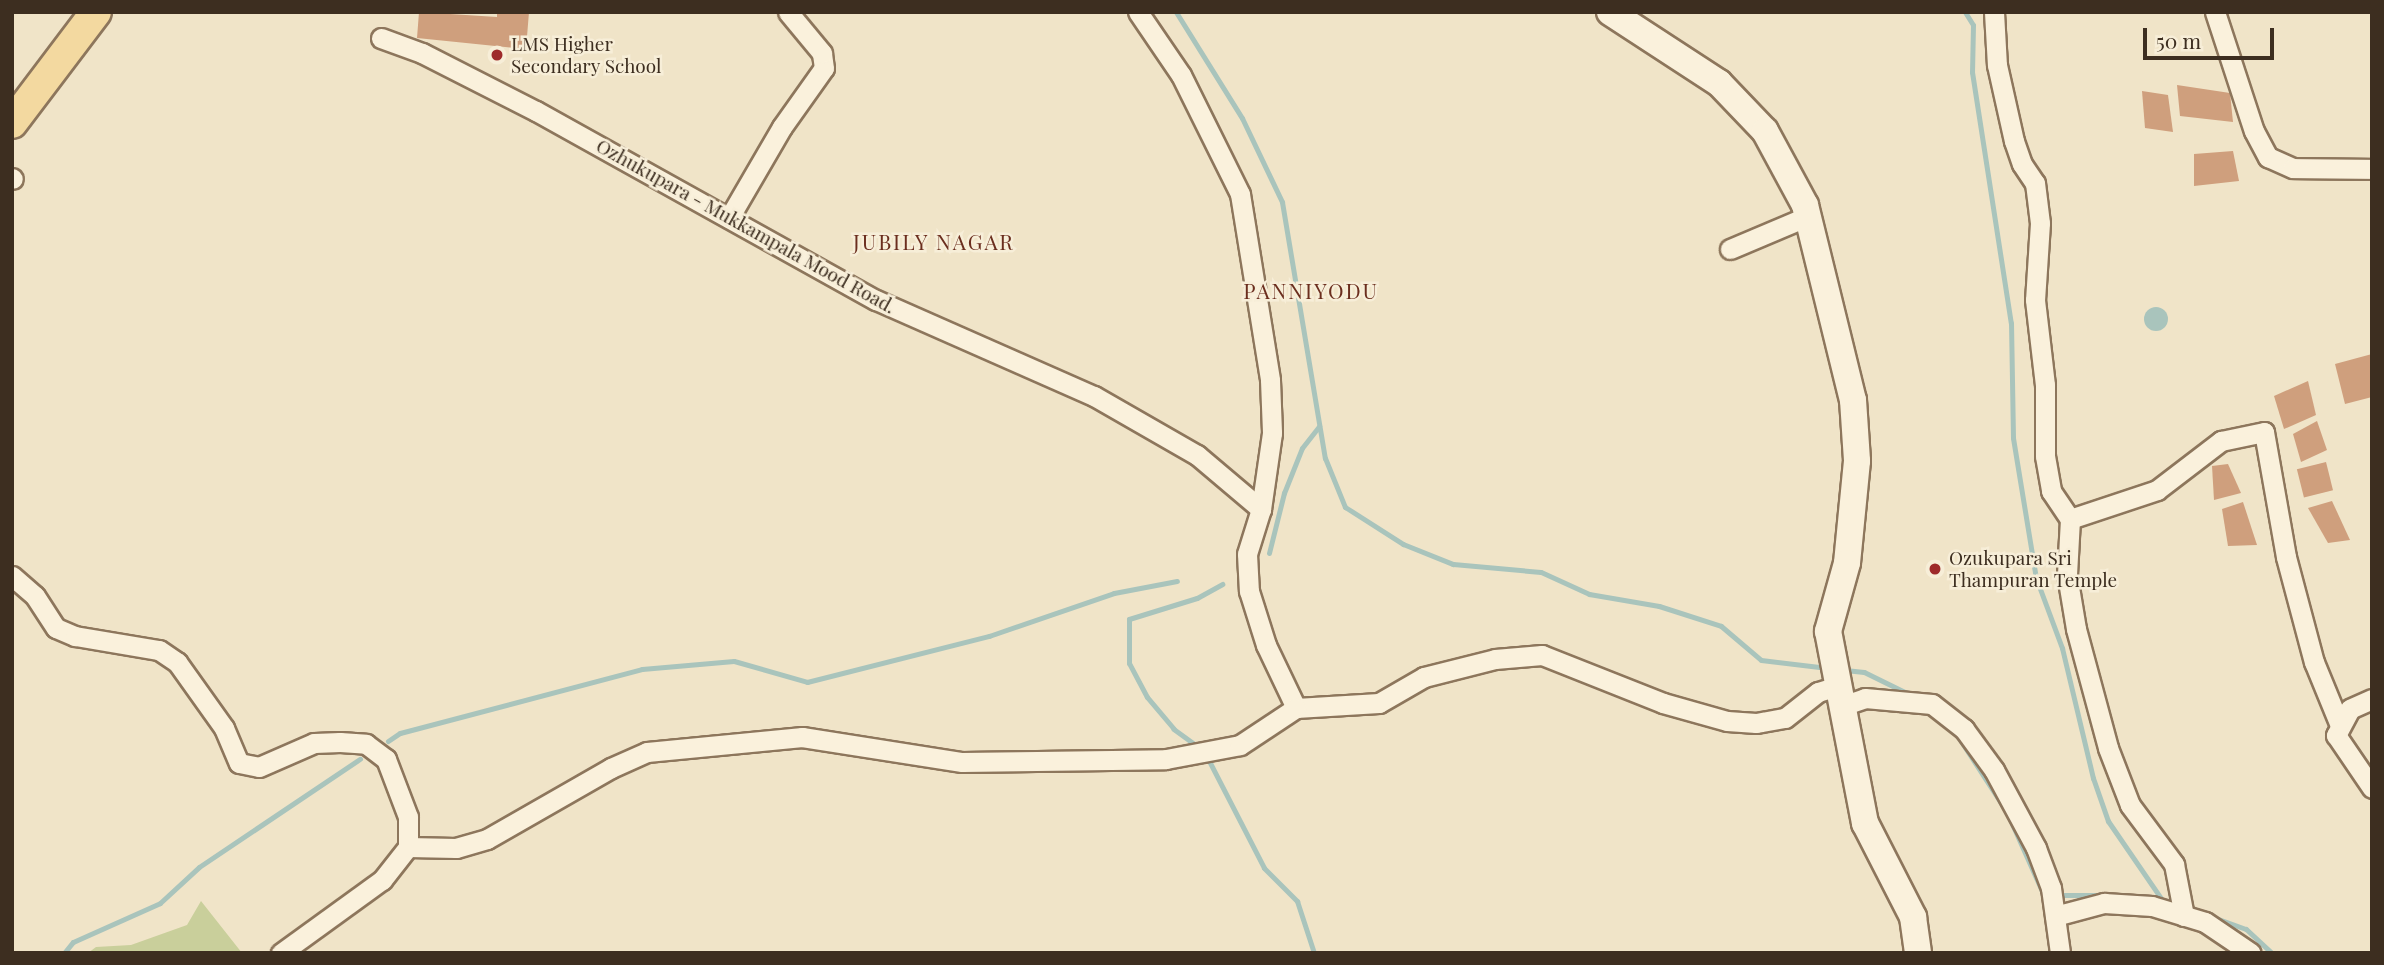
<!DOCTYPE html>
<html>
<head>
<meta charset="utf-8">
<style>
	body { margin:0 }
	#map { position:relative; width:2384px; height:965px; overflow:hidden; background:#f0e4c8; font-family:"Playfair Display",serif }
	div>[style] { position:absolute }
	.green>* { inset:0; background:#c9cf9b }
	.water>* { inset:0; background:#a9c4bc }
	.round { border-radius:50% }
	.stream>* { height:5px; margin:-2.5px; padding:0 2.5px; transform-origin:2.5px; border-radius:2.5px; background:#a9c4bc }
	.building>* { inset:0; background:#cf9f7d; transform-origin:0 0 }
	.roads { filter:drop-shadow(2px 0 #8d765c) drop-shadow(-2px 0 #8d765c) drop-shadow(0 2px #8d765c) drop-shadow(0 -2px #8d765c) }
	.street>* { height:19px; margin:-9.5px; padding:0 9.5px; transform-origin:9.5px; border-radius:9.5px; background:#faf1dc }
	.secondary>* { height:26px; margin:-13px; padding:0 13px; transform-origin:13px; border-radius:13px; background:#faf1dc }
	.primary>* { height:30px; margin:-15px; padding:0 15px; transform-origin:15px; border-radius:15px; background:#f3d9a0 }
	.dots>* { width:19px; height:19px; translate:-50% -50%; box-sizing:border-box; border:4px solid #f7eed8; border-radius:50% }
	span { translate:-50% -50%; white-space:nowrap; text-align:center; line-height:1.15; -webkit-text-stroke:5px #f7eed8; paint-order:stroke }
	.poi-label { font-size:19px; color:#3d2e20 }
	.left { translate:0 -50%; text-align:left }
	.street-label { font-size:19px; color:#3d2e20 }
	.neighbourhood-label { font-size:21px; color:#6b2e1e; letter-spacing:2px }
	.frame { position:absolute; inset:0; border:14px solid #3d2e20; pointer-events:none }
	.scale { position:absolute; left:2143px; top:28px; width:131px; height:32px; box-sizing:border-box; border:4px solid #3d2e20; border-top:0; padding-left:9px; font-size:21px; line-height:24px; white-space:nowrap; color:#3d2e20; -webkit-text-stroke:5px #f7eed8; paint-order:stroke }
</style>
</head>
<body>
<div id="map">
	<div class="green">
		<div style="clip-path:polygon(201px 901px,242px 953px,88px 953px,96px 947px,131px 945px,187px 925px)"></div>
	</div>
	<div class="water">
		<div class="round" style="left:2144px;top:307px;width:24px;height:24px"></div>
	</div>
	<div class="stream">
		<div style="left:1176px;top:12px;width:125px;rotate:58.1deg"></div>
		<div style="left:1242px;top:118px;width:93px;rotate:64.5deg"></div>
		<div style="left:1282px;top:202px;width:260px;rotate:80.5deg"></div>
		<div style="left:1325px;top:458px;width:53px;rotate:67.8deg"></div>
		<div style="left:1345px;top:507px;width:69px;rotate:32.5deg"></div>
		<div style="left:1403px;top:544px;width:54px;rotate:21.8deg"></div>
		<div style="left:1453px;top:564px;width:88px;rotate:5.2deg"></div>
		<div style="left:1541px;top:572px;width:53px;rotate:24.6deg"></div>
		<div style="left:1589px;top:594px;width:71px;rotate:9.7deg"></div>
		<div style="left:1659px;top:606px;width:65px;rotate:17.9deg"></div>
		<div style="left:1721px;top:626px;width:52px;rotate:40.4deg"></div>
		<div style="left:1761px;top:660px;width:67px;rotate:6.8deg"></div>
		<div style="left:1965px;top:12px;width:15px;rotate:58deg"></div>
		<div style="left:1973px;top:25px;width:47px;rotate:91.2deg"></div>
		<div style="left:1972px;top:72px;width:254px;rotate:81.2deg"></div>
		<div style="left:2011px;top:323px;width:115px;rotate:89deg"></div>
		<div style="left:2013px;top:438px;width:142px;rotate:80.7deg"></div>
		<div style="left:2036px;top:578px;width:75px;rotate:69.6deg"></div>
		<div style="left:2062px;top:648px;width:134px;rotate:76.6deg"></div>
		<div style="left:2093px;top:778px;width:46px;rotate:70.8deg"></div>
		<div style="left:2108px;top:821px;width:96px;rotate:55.6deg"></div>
		<div style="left:1269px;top:553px;width:62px;rotate:-76deg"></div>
		<div style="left:1284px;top:493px;width:48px;rotate:-68.2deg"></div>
		<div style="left:1302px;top:448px;width:28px;rotate:-52deg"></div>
		<div style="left:1845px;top:670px;width:19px;rotate:6deg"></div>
		<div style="left:1864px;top:672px;width:55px;rotate:26.1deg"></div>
		<div style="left:1955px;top:732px;width:88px;rotate:57deg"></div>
		<div style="left:388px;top:741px;width:14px;rotate:-34deg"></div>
		<div style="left:400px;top:733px;width:250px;rotate:-14.8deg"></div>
		<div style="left:642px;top:669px;width:92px;rotate:-5deg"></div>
		<div style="left:734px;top:661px;width:76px;rotate:16deg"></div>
		<div style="left:807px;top:682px;width:188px;rotate:-14.2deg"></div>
		<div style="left:989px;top:636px;width:132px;rotate:-19deg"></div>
		<div style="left:1114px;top:593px;width:64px;rotate:-10.8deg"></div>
		<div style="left:1197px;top:746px;width:29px;rotate:-144deg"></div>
		<div style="left:1174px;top:729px;width:42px;rotate:-130.2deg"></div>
		<div style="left:1147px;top:697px;width:38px;rotate:-118deg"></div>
		<div style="left:1129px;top:663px;width:44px;rotate:-90deg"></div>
		<div style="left:1129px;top:619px;width:71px;rotate:-17.2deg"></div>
		<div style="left:1197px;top:598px;width:29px;rotate:-29deg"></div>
		<div style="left:1206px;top:755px;width:127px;rotate:62.8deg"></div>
		<div style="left:1264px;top:868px;width:47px;rotate:45deg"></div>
		<div style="left:1297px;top:901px;width:55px;rotate:71.9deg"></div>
		<div style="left:2009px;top:817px;width:81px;rotate:66deg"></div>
		<div style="left:2055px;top:895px;width:50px"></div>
		<div style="left:2210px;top:916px;width:38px;rotate:20deg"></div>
		<div style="left:2246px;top:929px;width:35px;rotate:43deg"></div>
		<div style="left:64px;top:953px;width:14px;rotate:-51deg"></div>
		<div style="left:73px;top:942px;width:95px;rotate:-24.1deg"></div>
		<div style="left:160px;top:903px;width:53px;rotate:-42.7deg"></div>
		<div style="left:199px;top:867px;width:194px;rotate:-33.9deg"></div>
	</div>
	<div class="building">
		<div style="clip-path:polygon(419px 12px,497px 17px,497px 12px,529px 12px,526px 49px,417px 38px)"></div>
		<div style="clip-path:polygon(2177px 85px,2230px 93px,2233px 122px,2180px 116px)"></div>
		<div style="clip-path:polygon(2142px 91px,2168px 95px,2173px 132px,2145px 128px)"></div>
		<div style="clip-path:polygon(2233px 151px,2239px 181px,2194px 186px,2194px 154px)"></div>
		<div style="clip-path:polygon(2372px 354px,2372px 397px,2345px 404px,2335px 364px)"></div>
		<div style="clip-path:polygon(2308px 381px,2316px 415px,2284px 429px,2274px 396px)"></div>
		<div style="clip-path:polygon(2317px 421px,2327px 450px,2301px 462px,2293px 434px)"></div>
		<div style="left:2326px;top:462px;width:29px;height:30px;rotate:76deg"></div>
		<div style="clip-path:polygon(2228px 464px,2241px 493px,2214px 500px,2212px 466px)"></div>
		<div style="clip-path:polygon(2332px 501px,2350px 540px,2328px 543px,2308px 508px)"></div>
		<div style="clip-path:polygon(2243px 502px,2257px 545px,2228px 546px,2222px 509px)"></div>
	</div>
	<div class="roads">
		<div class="street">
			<div style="left:1138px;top:12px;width:76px;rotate:55.7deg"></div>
			<div style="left:1181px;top:75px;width:133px;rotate:63.6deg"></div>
			<div style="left:1240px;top:194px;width:188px;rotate:80.8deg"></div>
			<div style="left:1270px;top:380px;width:53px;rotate:87.8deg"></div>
			<div style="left:1272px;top:433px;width:77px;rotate:98.2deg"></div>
			<div style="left:1261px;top:509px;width:47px;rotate:107.3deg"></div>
			<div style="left:1247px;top:554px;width:37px;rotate:87deg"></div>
			<div style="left:1249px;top:591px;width:57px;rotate:72.5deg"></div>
			<div style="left:1266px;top:645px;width:70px;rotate:64.5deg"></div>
			<div style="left:1296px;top:708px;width:83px;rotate:-3.4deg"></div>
			<div style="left:1379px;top:703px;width:52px;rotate:-30deg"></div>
			<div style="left:1424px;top:677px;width:73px;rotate:-14.2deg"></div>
			<div style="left:1495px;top:659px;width:47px;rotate:-4.9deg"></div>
			<div style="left:1542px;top:655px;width:130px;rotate:21.6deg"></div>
			<div style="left:1663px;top:703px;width:66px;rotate:15.7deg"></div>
			<div style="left:1727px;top:721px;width:29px;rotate:4deg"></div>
			<div style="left:1756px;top:723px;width:29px;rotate:-10deg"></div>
			<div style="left:1785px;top:718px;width:42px;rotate:-38.2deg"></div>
			<div style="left:1818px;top:692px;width:21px;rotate:-17deg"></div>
			<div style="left:1994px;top:12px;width:53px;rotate:86.8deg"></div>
			<div style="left:1997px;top:65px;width:78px;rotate:77.4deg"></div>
			<div style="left:2014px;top:141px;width:24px;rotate:71deg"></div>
			<div style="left:2022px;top:164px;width:23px;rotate:56deg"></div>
			<div style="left:2035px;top:183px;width:40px;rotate:82.9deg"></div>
			<div style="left:2040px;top:223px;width:77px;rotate:93.7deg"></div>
			<div style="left:2035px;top:300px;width:86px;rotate:83.3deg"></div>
			<div style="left:2045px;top:385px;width:71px;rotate:90deg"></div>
			<div style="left:2045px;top:456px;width:36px;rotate:80deg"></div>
			<div style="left:2051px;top:491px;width:34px;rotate:56deg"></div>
			<div style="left:2070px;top:519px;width:56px;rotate:93.1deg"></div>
			<div style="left:2067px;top:575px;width:55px;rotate:80.5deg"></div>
			<div style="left:2076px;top:629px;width:123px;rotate:74.9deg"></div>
			<div style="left:2108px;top:748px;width:61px;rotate:68.9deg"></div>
			<div style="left:2130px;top:805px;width:74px;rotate:53.3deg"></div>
			<div style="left:2174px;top:864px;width:53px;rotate:79.1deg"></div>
			<div style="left:2215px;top:12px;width:125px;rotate:71.9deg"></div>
			<div style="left:2254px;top:131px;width:30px;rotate:62deg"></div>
			<div style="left:2268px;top:157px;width:27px;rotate:24deg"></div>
			<div style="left:2293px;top:168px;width:79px;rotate:0.7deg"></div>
			<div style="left:381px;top:38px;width:44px;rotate:20.1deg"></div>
			<div style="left:422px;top:53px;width:128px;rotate:27deg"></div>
			<div style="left:536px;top:111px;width:389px;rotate:29.1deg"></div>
			<div style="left:876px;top:300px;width:238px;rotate:23.8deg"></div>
			<div style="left:1094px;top:396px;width:119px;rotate:29.8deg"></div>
			<div style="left:1197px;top:455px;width:84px;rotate:40.2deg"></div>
			<div style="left:12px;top:178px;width:1px;rotate:45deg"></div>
			<div style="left:729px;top:218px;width:105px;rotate:-59.8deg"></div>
			<div style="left:782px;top:127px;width:72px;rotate:-54.6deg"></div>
			<div style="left:824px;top:68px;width:15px;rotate:-98deg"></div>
			<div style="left:822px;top:53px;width:53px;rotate:-129.7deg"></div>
			<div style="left:1730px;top:249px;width:85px;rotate:-22.9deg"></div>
			<div style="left:2070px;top:519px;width:92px;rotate:-18.4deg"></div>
			<div style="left:2157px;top:490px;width:81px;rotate:-37.4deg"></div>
			<div style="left:2221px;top:441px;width:44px;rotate:-11.8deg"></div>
			<div style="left:2264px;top:432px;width:127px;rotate:80deg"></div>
			<div style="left:2286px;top:557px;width:109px;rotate:75.1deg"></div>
			<div style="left:2314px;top:662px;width:66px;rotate:67.7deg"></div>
			<div style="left:12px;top:576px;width:30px;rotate:41deg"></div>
			<div style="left:35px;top:596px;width:38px;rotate:57deg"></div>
			<div style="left:56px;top:628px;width:21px;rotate:23deg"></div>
			<div style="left:75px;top:636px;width:85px;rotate:9.5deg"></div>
			<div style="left:159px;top:650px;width:22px;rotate:34deg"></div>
			<div style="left:177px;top:662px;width:81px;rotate:54.5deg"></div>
			<div style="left:224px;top:728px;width:38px;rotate:67deg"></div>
			<div style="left:239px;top:763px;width:20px;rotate:11deg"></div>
			<div style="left:259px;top:767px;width:60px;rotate:-23.6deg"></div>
			<div style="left:314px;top:743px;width:26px;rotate:-2deg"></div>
			<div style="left:340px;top:742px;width:26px;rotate:4deg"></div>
			<div style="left:366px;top:744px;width:25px;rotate:37deg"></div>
			<div style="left:386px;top:759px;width:62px;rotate:69.2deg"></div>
			<div style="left:408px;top:817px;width:30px;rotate:90deg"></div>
			<div style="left:408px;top:847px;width:42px;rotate:128.2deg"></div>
			<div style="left:382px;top:880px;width:125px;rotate:144.1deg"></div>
			<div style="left:2372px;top:699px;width:24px;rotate:156deg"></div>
			<div style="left:2350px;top:709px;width:30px;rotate:118deg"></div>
			<div style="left:2336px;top:735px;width:64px;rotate:55.8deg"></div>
			<div style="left:1842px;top:706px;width:24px;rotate:-19deg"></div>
			<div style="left:1865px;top:698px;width:67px;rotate:5.1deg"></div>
			<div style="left:1932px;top:704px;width:41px;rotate:38deg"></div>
			<div style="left:1964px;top:729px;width:51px;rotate:53.8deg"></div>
			<div style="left:1994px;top:770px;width:89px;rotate:61.7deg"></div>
			<div style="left:2036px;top:848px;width:43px;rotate:69.4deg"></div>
			<div style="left:2051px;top:888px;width:66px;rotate:82.1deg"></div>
			<div style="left:408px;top:847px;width:48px;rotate:1.2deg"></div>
			<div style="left:456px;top:848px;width:32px;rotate:-16deg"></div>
			<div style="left:487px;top:839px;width:143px;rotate:-29.8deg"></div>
			<div style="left:611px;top:768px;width:39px;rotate:-24deg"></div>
			<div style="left:647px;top:752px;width:156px;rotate:-5.5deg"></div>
			<div style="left:802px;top:737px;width:162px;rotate:8.9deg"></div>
			<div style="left:962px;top:762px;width:204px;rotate:-0.8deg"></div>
			<div style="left:1166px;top:759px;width:75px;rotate:-10.7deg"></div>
			<div style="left:1240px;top:745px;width:67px;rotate:-33.5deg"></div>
			<div style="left:2055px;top:916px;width:51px;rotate:-14.9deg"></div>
			<div style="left:2104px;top:903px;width:48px;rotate:3.6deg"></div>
			<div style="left:2152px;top:906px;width:55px;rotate:16.8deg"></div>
			<div style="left:2205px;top:922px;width:55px;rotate:34deg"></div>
		</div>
		<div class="secondary">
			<div style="left:1610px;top:12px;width:130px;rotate:33.1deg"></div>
			<div style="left:1719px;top:83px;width:66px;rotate:46.2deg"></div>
			<div style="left:1765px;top:131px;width:84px;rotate:61.6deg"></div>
			<div style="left:1805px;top:205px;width:201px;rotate:76.2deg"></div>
			<div style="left:1853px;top:400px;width:61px;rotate:86.2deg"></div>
			<div style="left:1857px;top:461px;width:102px;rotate:95.6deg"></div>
			<div style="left:1847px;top:563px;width:71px;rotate:105.6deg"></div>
			<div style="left:1828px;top:631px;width:196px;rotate:79.1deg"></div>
			<div style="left:1865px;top:823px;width:106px;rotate:62.9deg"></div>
			<div style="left:1913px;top:917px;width:36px;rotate:82deg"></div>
		</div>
		<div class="primary">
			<div style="left:12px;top:123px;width:139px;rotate:-52.9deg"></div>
		</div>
	</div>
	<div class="dots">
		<div style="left:497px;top:55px;background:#9e2a2b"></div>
		<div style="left:1935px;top:569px;background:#9e2a2b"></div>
	</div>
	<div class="poi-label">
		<span class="left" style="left:511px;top:55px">LMS Higher<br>Secondary School</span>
		<span class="left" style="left:1949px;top:569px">Ozukupara Sri<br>Thampuran Temple</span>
	</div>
	<div class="street-label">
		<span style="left:746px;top:226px;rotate:29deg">Ozhukupara - Mukkampala Mood Road.</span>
	</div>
	<div class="neighbourhood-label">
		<span style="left:934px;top:241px">JUBILY NAGAR</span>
		<span style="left:1311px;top:290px">PANNIYODU</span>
	</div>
	<div class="frame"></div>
	<div class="scale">50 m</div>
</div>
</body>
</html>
